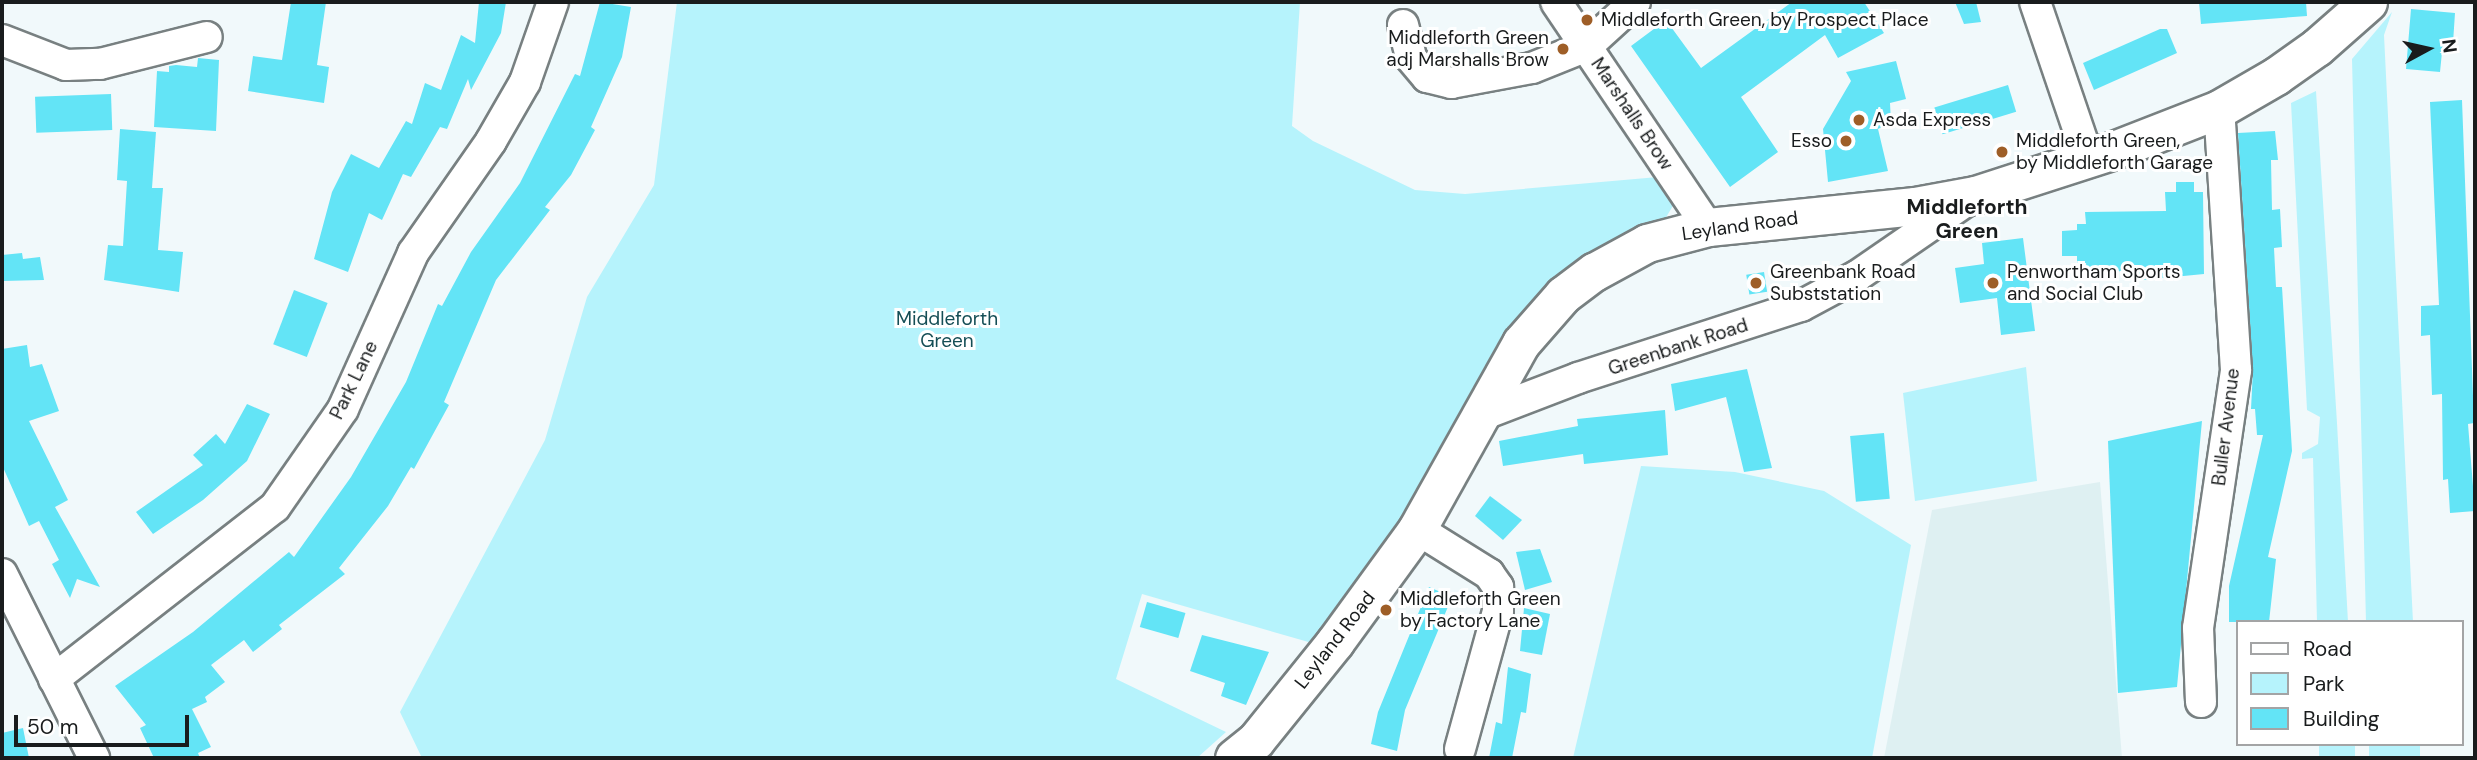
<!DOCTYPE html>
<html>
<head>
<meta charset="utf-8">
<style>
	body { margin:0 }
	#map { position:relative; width:2477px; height:760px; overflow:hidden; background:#f1f9fb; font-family:"DM Sans",sans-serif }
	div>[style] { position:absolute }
	.built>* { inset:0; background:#def0f2 }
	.green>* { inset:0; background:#b6f3fc; transform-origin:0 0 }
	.building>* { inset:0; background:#63e4f6; transform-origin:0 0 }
	.roads { filter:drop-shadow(2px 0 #788081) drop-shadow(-2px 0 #788081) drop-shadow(0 2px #788081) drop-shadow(0 -2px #788081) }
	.minor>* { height:30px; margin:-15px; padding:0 15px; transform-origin:15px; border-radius:15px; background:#fff }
	.major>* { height:37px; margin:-18.5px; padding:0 18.5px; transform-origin:18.5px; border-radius:18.5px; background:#fff }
	.dots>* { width:19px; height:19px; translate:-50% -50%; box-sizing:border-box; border:4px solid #fff; border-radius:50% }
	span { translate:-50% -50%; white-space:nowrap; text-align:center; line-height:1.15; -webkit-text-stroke:6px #fff; paint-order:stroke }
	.poi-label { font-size:19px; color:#191c1d }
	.left { translate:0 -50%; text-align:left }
	.right { translate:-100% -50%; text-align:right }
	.street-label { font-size:19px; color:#191c1d }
	.park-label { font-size:19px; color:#154e56 }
	.neighbourhood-label { font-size:21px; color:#191c1d; font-weight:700 }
	.frame { position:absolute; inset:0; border:4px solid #191c1d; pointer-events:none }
	.legend { position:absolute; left:2236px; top:620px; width:228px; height:126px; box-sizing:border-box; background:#fff; border:2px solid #a3a4a5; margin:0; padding:9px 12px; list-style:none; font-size:21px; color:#191c1d }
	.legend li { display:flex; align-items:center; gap:14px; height:35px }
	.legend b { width:35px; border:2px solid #a3a4a5 }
	.north { position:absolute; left:2393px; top:14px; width:70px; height:70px; -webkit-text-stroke:5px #fff; paint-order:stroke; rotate:82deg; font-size:19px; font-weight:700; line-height:28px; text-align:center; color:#191c1d }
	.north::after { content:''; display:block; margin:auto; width:24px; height:32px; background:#191c1d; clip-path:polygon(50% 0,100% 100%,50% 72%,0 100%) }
	.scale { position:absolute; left:14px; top:715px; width:175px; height:32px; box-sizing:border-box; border:4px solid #191c1d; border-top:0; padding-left:9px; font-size:21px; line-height:24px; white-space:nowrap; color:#191c1d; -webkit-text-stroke:5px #fff; paint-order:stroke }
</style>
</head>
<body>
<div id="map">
	<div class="built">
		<div style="clip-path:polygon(2100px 482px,2122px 758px,1884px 758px,1932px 510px)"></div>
	</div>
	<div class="green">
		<div style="clip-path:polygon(677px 2px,1300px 2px,1292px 126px,1313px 141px,1415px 190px,1465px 194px,1658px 177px,1674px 204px,1665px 219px,1577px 268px,1392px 537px,1312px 643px,1142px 594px,1116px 679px,1226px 732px,1197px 758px,422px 758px,400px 712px,545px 440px,587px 297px,654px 185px)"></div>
		<div style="clip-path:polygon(2392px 12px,2384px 35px,2413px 622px,2366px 622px,2352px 59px)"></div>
		<div style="clip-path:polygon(2316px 91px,2337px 423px,2348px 622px,2317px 622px,2313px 458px,2302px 459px,2302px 453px,2318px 444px,2320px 417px,2307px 410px,2291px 103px)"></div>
		<div style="clip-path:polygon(2026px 367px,2037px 481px,1915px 501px,1903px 393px)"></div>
		<div style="clip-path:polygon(1641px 466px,1735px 472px,1824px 491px,1911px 545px,1872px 758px,1573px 758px)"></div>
		<div style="left:2319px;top:744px;width:36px;height:14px"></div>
		<div style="left:2369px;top:744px;width:51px;height:14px"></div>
	</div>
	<div class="building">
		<div style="clip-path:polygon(291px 2px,326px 2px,317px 65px,329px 67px,324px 103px,248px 91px,253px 56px,282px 60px)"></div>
		<div style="clip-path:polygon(479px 2px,506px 2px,501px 33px,471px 90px,468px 79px,447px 129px,440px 127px,411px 177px,403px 174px,382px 220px,369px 213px,348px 272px,314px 259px,332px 192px,351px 154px,379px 168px,406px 121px,412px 124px,425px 83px,441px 90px,461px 35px,475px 43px)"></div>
		<div style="clip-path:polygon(600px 2px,631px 7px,622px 57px,591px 127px,595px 130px,571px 175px,545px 207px,550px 210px,496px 280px,444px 402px,449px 405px,414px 469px,411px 467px,388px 506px,339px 568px,345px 574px,279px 625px,282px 629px,253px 652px,244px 640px,211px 665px,225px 682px,205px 697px,207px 702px,192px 709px,211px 747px,198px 753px,200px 758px,154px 758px,140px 728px,146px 725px,115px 686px,193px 632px,289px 552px,294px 557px,351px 477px,406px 382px,438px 304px,442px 306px,471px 252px,520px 183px,575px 74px,580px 76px)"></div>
		<div style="clip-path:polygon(1792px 2px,1864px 2px,1884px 33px,1838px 58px,1825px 35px,1741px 97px,1778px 152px,1730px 187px,1631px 46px,1666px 20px,1701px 68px)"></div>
		<div style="clip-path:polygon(1955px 2px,1976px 2px,1981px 22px,1964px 24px)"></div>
		<div style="clip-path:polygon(2199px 2px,2306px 2px,2307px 16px,2201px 24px)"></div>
		<div style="clip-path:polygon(2411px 9px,2455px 13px,2453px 43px,2443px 42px,2440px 72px,2406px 69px)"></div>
		<div style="clip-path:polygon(2160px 29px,2167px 29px,2177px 53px,2094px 90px,2083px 63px)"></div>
		<div style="clip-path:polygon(198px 58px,219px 60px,216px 131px,154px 127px,157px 71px,169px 72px,169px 66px,176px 65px,197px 67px)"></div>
		<div style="clip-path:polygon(1896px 61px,1906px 99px,1890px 103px,1891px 123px,1878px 129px,1888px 171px,1828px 182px,1823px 129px,1851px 81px,1846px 72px)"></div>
		<div style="left:2008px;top:85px;width:28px;height:77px;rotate:73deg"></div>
		<div style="left:111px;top:94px;width:36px;height:76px;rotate:88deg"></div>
		<div style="clip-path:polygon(2462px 100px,2474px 423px,2468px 424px,2475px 511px,2450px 513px,2448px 479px,2443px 480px,2442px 394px,2432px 395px,2430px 335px,2421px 336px,2421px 306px,2439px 305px,2430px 102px)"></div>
		<div style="clip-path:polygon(120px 129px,156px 132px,152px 188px,163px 188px,158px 250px,183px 252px,179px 292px,104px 280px,108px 245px,123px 246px,127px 181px,117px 180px)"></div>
		<div style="clip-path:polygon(2275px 131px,2278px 160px,2271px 160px,2272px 210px,2280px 209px,2282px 247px,2274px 248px,2276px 287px,2282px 287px,2292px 451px,2268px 557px,2276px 559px,2269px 622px,2229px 622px,2229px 586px,2263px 435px,2257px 435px,2255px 409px,2251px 409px,2253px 369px,2238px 133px)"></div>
		<div style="clip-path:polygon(2176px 182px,2194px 182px,2194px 192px,2203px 192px,2204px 274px,2132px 281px,2132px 271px,2087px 272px,2086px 263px,2077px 263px,2077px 256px,2062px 256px,2062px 231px,2077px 230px,2077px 224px,2086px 224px,2085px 212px,2166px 211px,2165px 192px,2176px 192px)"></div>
		<div style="clip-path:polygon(2023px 238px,2035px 331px,2001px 335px,1997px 298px,1960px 303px,1955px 268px,1984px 264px,1982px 243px)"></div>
		<div style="clip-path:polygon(22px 253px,23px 259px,40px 257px,44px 280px,2px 281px,2px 255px)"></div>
		<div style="left:1764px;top:272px;width:20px;height:18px;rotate:81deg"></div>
		<div style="left:294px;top:290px;width:36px;height:58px;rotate:21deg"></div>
		<div style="clip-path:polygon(27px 345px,30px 367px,42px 364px,59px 411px,29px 421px,68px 500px,55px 507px,100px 587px,77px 579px,70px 598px,52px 564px,59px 560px,39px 521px,29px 526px,2px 465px,2px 349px)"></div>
		<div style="clip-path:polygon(1747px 369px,1772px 468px,1744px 472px,1726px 397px,1675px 411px,1671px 384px)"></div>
		<div style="clip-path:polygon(247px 404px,270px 414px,247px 461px,203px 500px,153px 534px,136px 512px,203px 465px,193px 455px,216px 434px,225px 444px)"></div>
		<div style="clip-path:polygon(1665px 410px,1668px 455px,1584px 464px,1583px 454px,1503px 466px,1499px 441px,1578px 426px,1577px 419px)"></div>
		<div style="clip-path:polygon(2202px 421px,2177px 687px,2118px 693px,2108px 441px)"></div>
		<div style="left:1884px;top:433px;width:66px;height:34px;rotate:85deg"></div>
		<div style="clip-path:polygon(1490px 496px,1522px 520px,1503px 540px,1475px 516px)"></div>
		<div style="clip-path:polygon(1540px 549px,1552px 582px,1525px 590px,1516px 552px)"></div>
		<div style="clip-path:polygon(1429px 587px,1452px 597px,1405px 710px,1397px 751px,1371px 744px,1378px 712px)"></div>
		<div style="left:1147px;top:602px;width:40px;height:26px;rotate:16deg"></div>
		<div style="clip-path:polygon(1524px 608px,1550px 614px,1542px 655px,1520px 651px)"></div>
		<div style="clip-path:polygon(1202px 635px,1269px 652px,1246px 705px,1221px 696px,1225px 683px,1190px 671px)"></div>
		<div style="clip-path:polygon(1508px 667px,1531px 674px,1526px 713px,1521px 712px,1512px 758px,1489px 758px,1496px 722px,1502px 724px)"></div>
		<div style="clip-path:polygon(23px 728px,29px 758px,2px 758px,2px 733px)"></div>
	</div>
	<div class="roads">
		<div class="minor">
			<div style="left:1556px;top:2px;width:272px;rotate:56deg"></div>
			<div style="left:2035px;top:2px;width:165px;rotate:71.2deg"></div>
			<div style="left:1403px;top:25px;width:34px;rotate:76deg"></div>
			<div style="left:1411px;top:58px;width:25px;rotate:50deg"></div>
			<div style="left:1427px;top:77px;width:25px;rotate:14deg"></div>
			<div style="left:1451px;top:83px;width:82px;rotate:-10.5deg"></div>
			<div style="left:1532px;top:68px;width:59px;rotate:-21.8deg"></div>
			<div style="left:1587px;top:46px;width:65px;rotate:-42.5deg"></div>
			<div style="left:2px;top:40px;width:69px;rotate:21.3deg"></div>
			<div style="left:66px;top:65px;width:34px;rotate:-2deg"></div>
			<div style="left:100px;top:64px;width:110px;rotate:-14.2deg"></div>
			<div style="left:1479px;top:416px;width:106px;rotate:-21deg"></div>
			<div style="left:1578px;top:378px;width:234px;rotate:-17.9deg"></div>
			<div style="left:1801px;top:306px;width:64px;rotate:-28.2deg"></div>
			<div style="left:1857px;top:276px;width:140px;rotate:-34.5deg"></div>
			<div style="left:1417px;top:529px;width:85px;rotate:32deg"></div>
			<div style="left:1489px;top:574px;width:16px;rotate:55deg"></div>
			<div style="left:1498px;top:587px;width:24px;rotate:90deg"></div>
			<div style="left:1498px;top:611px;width:143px;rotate:105.4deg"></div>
			<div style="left:2px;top:574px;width:206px;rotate:63.4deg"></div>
			<div style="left:54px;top:679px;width:280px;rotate:-37.9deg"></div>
			<div style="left:275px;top:507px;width:119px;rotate:-55.2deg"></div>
			<div style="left:343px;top:409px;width:171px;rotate:-65.8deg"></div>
			<div style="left:413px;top:253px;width:136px;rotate:-55.1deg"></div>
			<div style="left:491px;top:141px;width:68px;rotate:-60deg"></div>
			<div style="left:525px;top:82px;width:85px;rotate:-70.7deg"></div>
			<div style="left:2201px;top:702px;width:74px;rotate:-92.3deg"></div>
			<div style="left:2198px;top:628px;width:261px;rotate:-81.6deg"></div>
			<div style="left:2236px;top:370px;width:262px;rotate:-93.7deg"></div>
		</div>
		<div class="major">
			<div style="left:1234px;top:758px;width:28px;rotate:-39deg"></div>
			<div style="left:1256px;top:740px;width:126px;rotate:-51.1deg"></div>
			<div style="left:1335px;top:642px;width:140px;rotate:-54deg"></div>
			<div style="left:1417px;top:529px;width:213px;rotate:-60.8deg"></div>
			<div style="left:1521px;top:343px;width:64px;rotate:-48.8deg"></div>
			<div style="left:1563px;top:295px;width:39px;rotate:-37deg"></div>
			<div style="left:1594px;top:272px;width:60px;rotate:-28.7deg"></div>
			<div style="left:1647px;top:243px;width:63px;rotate:-14.7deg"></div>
			<div style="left:1708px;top:227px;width:208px;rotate:-5.8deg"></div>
			<div style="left:1915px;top:206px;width:61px;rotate:-10.4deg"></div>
			<div style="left:1975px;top:195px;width:146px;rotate:-17.9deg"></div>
			<div style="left:2114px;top:150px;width:113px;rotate:-21.3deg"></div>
			<div style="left:2219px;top:109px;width:66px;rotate:-30.1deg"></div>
			<div style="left:2276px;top:76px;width:50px;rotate:-35.3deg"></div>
			<div style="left:2317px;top:47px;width:68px;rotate:-41.4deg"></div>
		</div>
	</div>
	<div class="dots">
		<div style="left:1587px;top:20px;background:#9e5e27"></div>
		<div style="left:1563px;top:49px;background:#9e5e27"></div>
		<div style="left:1859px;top:120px;background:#9e5e27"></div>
		<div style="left:1846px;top:141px;background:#9e5e27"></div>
		<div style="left:2002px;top:152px;background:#9e5e27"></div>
		<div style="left:1756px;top:283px;background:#9e5e27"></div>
		<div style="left:1993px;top:283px;background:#9e5e27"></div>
		<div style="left:1386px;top:610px;background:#9e5e27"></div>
	</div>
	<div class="poi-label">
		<span class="left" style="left:1601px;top:20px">Middleforth Green, by Prospect Place</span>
		<span class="right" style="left:1549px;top:49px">Middleforth Green<br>adj Marshalls Brow</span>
		<span class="left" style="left:1873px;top:120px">Asda Express</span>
		<span class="right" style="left:1832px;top:141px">Esso</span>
		<span class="left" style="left:2016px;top:152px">Middleforth Green,<br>by Middleforth Garage</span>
		<span class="left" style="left:1770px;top:283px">Greenbank Road<br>Subststation</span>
		<span class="left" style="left:2007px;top:283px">Penwortham Sports<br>and Social Club</span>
		<span class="left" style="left:1400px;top:610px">Middleforth Green<br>by Factory Lane</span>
	</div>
	<div class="street-label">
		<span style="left:1632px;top:114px;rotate:56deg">Marshalls Brow</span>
		<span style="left:1740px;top:226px;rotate:-8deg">Leyland Road</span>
		<span style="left:1678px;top:347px;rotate:-18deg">Greenbank Road</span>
		<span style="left:354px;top:380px;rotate:-64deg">Park Lane</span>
		<span style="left:2226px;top:427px;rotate:-83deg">Buller Avenue</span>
		<span style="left:1335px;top:640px;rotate:-52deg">Leyland Road</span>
	</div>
	<div class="park-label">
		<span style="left:947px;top:330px">Middleforth<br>Green</span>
	</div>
	<div class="neighbourhood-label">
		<span style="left:1967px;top:219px">Middleforth<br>Green</span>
	</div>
	<div class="frame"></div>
	<ul class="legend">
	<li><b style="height:9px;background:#fff"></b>Road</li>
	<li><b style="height:19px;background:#b6f3fc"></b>Park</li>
	<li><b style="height:19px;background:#63e4f6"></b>Building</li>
	</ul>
	<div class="north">N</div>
	<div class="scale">50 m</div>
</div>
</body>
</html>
